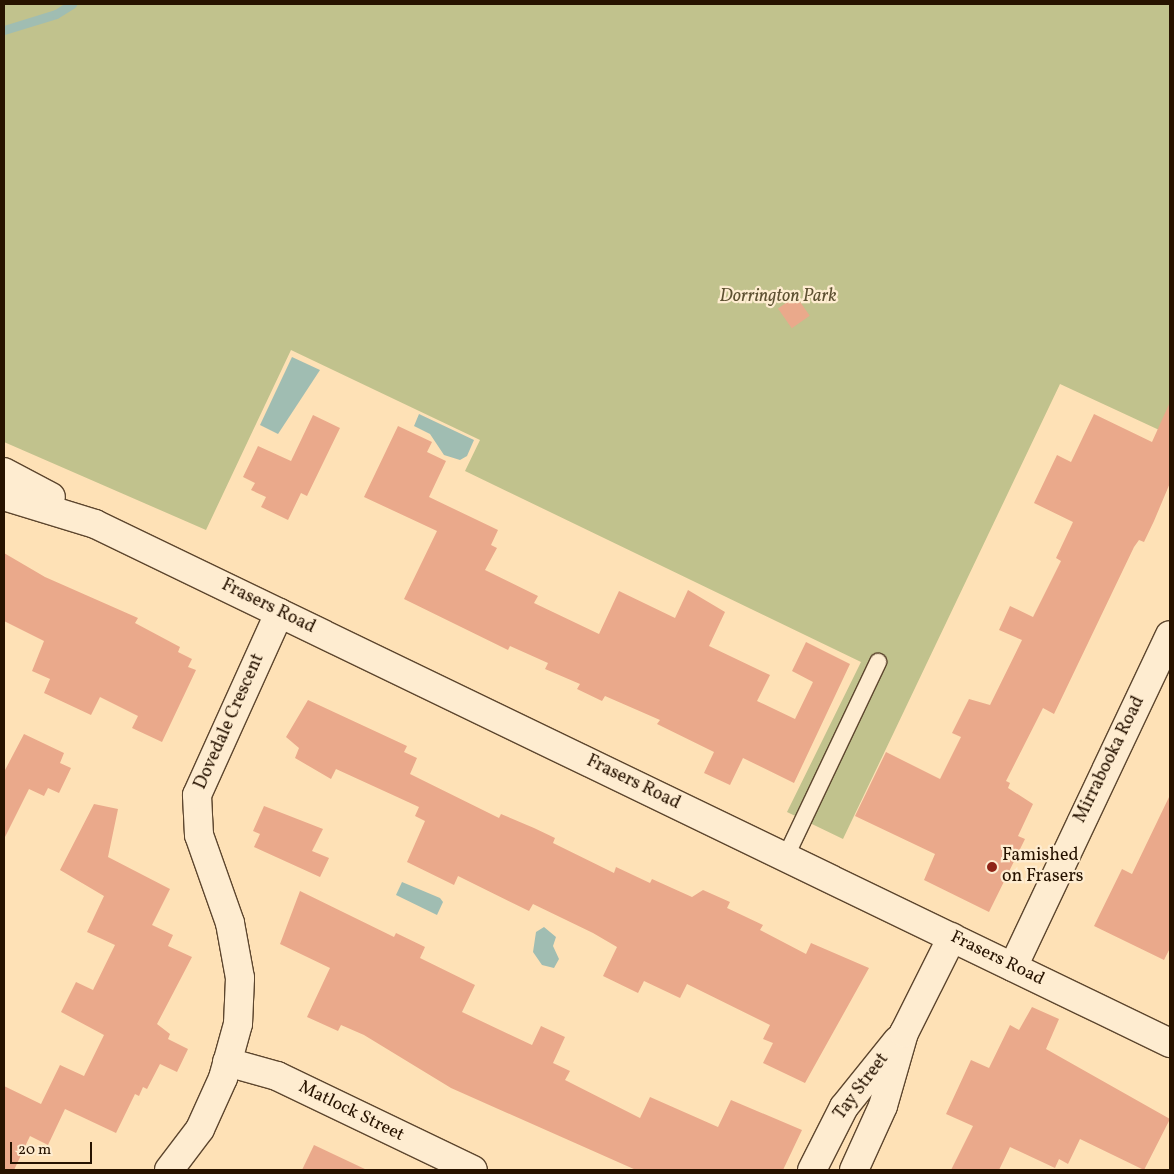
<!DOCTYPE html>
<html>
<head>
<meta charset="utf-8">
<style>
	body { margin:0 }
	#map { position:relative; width:1174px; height:1174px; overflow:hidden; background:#fee1b6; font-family:Vollkorn,serif }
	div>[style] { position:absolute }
	.green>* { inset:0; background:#c1c28d }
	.water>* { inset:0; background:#a0bdb2 }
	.stream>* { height:9px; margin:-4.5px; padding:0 4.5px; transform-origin:4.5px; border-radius:4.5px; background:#a0bdb2 }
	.building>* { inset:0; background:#eaa98b; transform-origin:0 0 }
	.roads { filter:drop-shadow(1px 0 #5d462e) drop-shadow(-1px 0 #5d462e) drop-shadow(0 1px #5d462e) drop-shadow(0 -1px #5d462e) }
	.service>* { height:16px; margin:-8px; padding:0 8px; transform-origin:8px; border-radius:8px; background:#feecd0 }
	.minor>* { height:28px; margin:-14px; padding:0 14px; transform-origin:14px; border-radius:14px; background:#feecd0 }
	.tertiary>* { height:28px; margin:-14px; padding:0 14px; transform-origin:14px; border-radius:14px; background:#feecd0 }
	.dots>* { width:14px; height:14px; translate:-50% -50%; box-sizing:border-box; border:2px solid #feecd0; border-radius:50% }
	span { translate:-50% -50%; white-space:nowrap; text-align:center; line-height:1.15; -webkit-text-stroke:4.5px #feecd0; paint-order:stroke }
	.park-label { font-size:18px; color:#5d5031; font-style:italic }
	.street-label { font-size:18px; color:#271300 }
	.poi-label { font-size:18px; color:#271300 }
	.left { translate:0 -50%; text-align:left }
	.frame { position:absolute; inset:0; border:5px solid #271300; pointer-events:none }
	.scale { position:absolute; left:10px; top:1142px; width:82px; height:22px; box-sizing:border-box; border:2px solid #271300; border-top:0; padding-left:6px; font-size:15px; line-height:18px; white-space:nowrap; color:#271300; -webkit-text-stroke:4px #feecd0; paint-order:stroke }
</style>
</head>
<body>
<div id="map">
	<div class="green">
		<div style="clip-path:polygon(4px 4px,1170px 4px,1170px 435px,1060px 384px,843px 839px,787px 812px,861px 662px,465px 471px,480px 440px,291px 350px,206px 530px,4px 442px)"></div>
	</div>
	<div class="water">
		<div style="clip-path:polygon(292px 357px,320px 370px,278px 434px,260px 425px)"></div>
		<div style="clip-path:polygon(419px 414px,474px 440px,467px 456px,460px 460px,444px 455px,430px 434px,414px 426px)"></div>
		<div style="clip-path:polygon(402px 882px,440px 898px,443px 902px,437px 915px,396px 895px)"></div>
		<div style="clip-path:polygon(544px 927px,556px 937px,553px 946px,559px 959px,554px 968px,542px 965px,533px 952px,536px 932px)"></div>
	</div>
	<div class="stream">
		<div style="left:4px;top:30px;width:54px;rotate:-17.1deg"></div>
		<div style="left:56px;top:14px;width:19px;rotate:-32deg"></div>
	</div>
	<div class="building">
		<div style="left:796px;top:296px;width:24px;height:22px;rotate:55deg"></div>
		<div style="clip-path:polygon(1170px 402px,1170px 483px,1154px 521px,1144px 542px,1139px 540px,1134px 547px,1054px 714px,1043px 708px,1006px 781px,1010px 783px,1008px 788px,1033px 804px,1018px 836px,1025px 839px,989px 912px,924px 880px,935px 854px,855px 816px,886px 752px,940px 779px,961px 737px,952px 733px,969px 699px,990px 705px,1022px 640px,999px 630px,1010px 606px,1033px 617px,1061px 561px,1056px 558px,1073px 522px,1034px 503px,1057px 455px,1071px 462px,1094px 414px,1152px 442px)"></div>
		<div style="clip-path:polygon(313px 415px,340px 428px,307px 496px,301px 493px,288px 520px,261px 507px,266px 497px,251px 490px,255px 483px,243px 477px,258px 446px,291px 461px)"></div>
		<div style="clip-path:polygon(398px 426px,432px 442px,427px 452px,446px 461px,429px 497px,498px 530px,491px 545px,497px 548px,485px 570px,538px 596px,534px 603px,599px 634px,619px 591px,675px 618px,688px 590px,725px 612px,709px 646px,770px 675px,757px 701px,795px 719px,813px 682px,792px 671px,806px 642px,850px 664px,794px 783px,743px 758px,730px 785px,704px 773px,714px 752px,657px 724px,660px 720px,605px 696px,602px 701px,577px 689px,580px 684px,545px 669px,548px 663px,510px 646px,508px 650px,404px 599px,437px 531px,364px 497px)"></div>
		<div style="clip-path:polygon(4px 553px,45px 577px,138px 618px,135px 623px,180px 647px,178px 652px,192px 659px,188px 667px,196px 670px,162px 742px,132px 728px,138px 716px,100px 697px,91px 715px,44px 693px,50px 679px,32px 671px,44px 641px,4px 621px)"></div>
		<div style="clip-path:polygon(308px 700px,407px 746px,404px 752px,417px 758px,410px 774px,499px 818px,501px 814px,534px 828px,555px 838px,553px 843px,614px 873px,616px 867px,650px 883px,652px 879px,692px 897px,703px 890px,730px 902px,727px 908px,763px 925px,760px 930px,806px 954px,811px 943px,869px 968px,805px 1083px,763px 1063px,773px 1043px,763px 1039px,770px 1025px,687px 984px,680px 998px,644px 981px,638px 993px,603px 976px,617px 947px,593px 933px,533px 904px,529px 911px,458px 876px,454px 885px,407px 862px,425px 821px,415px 816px,419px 807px,336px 769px,331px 779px,295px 758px,299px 748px,286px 737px)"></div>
		<div style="clip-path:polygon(24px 734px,64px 753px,60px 763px,71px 768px,59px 793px,48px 788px,44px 796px,29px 789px,4px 839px,4px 772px)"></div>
		<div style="clip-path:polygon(1170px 795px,1170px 948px,1164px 960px,1094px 926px,1122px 869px,1132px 874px)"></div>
		<div style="clip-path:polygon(94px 804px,118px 809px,108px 857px,170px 889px,152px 925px,173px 935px,168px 946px,192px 957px,157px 1024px,170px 1034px,168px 1039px,188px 1049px,177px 1072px,160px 1064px,147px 1089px,143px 1087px,139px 1096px,135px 1094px,116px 1133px,65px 1109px,48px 1145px,30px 1136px,14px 1170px,4px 1170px,4px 1086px,41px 1104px,60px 1065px,84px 1076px,104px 1035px,61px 1012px,76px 982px,93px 990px,115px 945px,87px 932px,104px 896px,60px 870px)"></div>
		<div style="clip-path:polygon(264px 806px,323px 829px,312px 851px,329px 858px,320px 877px,254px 847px,260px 834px,253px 831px)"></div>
		<div style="clip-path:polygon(300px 891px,394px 937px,396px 933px,425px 947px,420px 958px,475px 985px,462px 1012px,532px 1045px,541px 1026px,565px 1037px,553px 1063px,570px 1071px,565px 1080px,640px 1118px,650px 1097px,718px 1127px,731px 1100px,802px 1130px,783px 1170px,636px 1170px,451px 1088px,364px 1035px,341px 1025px,338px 1031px,307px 1017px,330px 968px,280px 944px)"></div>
		<div style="clip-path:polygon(1032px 1007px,1059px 1019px,1046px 1049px,1170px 1119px,1144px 1170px,1080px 1139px,1068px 1164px,1059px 1159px,1055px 1168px,1010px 1147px,999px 1170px,951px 1170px,973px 1126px,946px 1114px,971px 1060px,989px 1068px,1010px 1025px,1019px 1030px)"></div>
		<div style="clip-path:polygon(314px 1145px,367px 1170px,302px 1170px)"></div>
	</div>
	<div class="roads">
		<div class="service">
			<div style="left:786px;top:856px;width:215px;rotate:-64.6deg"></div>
		</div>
		<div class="minor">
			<div style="left:227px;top:1062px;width:52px;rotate:15.6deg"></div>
			<div style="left:277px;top:1076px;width:217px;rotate:25.6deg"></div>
			<div style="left:169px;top:1170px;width:51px;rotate:-52.9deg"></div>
			<div style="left:200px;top:1129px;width:56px;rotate:-65.7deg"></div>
			<div style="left:223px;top:1078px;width:56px;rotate:-74.5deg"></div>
			<div style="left:238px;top:1024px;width:46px;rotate:-87.5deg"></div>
			<div style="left:240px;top:978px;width:56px;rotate:-100.3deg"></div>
			<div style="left:230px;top:923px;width:93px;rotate:-109.4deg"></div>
			<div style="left:199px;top:835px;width:40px;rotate:-92.9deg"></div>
			<div style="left:197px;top:795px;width:200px;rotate:-65.7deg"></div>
			<div style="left:812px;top:1170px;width:71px;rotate:-63.1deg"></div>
			<div style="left:844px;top:1107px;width:85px;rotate:-51.2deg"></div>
			<div style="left:854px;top:1170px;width:70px;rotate:-65.6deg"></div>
			<div style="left:883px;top:1106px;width:76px;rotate:-74deg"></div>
			<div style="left:904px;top:1033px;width:107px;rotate:-63.4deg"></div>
		</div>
		<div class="tertiary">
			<div style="left:4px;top:472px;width:53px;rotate:28deg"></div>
			<div style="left:4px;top:496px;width:95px;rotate:17.1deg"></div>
			<div style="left:95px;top:524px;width:1194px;rotate:25.77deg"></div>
			<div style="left:1013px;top:967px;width:367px;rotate:-64.7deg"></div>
		</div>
	</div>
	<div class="dots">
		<div style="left:992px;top:867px;background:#8f2418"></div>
	</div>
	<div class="park-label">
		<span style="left:778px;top:297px">Dorrington Park</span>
	</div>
	<div class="street-label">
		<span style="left:268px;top:607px;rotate:26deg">Frasers Road</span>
		<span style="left:230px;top:722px;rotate:-66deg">Dovedale Crescent</span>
		<span style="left:1110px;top:760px;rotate:-64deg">Mirrabooka Road</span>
		<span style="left:633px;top:783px;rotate:26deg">Frasers Road</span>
		<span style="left:997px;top:959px;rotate:26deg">Frasers Road</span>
		<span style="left:862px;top:1087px;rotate:-53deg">Tay Street</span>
		<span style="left:351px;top:1112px;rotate:26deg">Matlock Street</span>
	</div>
	<div class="poi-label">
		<span class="left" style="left:1002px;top:867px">Famished<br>on Frasers</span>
	</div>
	<div class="frame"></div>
	<div class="scale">20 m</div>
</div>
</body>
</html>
